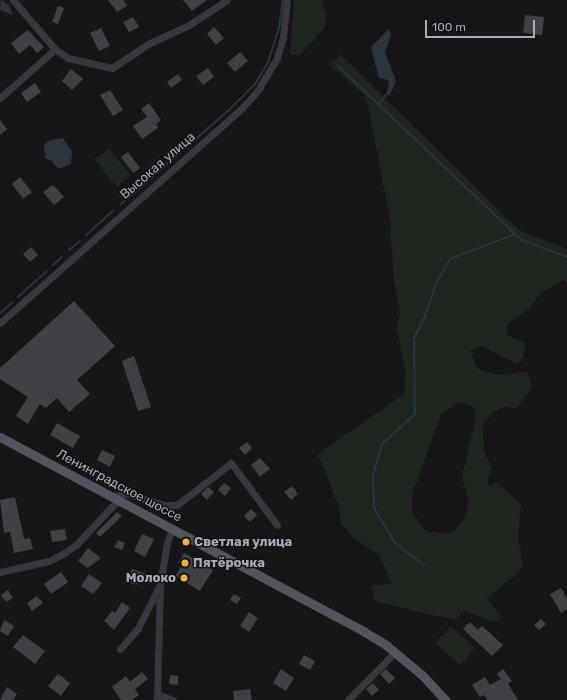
<!DOCTYPE html>
<meta charset="utf-8">
<style>
body{margin:0}
#map{position:relative;width:567px;height:700px;overflow:hidden;background:#161618;font-family:Rubik,sans-serif}
div>[style]{position:absolute}
.green>*{inset:0;background:#1e261f}
.water>*{inset:0;background:#2c353c}
.stream>*{height:2px;margin:-1px;padding:0 1px;transform-origin:1px;border-radius:1px;background:#2c353c}
.building>*{inset:0;background:#404145}
.minor>*{height:7px;margin:-3.5px;padding:0 3.5px;transform-origin:3.5px;border-radius:3.5px;background:#37383d}
.major>*{height:9px;margin:-4.5px;padding:0 4.5px;transform-origin:4.5px;border-radius:4.5px;background:#53555c}
.dots>*{width:11px;height:11px;translate:-50% -50%;box-sizing:border-box;border:2px solid #111113;border-radius:50%}
span{translate:-50% -50%;white-space:nowrap;text-align:center;line-height:1.15;-webkit-text-stroke:3px #111113;paint-order:stroke}
.street-label{font-size:13px;color:#a8adb8}
.poi-label{font-size:13px;color:#a8adb8;font-weight:700}
.left{translate:0 -50%;text-align:left}
.right{translate:-100% -50%;text-align:right}
.scale{position:absolute;left:425px;top:20px;width:110px;height:18px;box-sizing:border-box;border:2px solid #a8adb8;border-top:0;padding-left:5px;font-size:12px;line-height:14px;white-space:nowrap;color:#a8adb8;-webkit-text-stroke:3px #111113;paint-order:stroke}
</style>
<div id="map">
<div class="green">
<div style="clip-path:polygon(294px 0,322px 0,327px 16px,324px 29px,300px 55px,290px 55px)"></div>
<div style="clip-path:polygon(evenodd,341px 55px,519px 230px,567px 249px,567px 283px,563px 281px,541px 293px,528px 309px,507px 325px,507px 335px,525px 343px,524px 358px,517px 364px,482px 346px,470px 350px,477px 368px,496px 375px,527px 372px,532px 387px,517px 408px,504px 407px,492px 413px,483px 424px,484px 451px,492px 468px,487px 481px,490px 486px,496px 483px,500px 485px,521px 504px,518px 536px,523px 568px,487px 599px,503px 618px,495px 622px,464px 611px,456px 619px,426px 614px,374px 601px,371px 585px,392px 584px,379px 555px,354px 538px,341px 523px,339px 507px,318px 454px,404px 394px,406px 374px,397px 329px,400px 311px,394px 281px,390px 219px,366px 96px,328px 64px,341px 55px,459px 402px,474px 407px,476px 417px,462px 477px,469px 502px,464px 520px,451px 533px,427px 532px,412px 513px,412px 494px,441px 415px,459px 402px)"></div>
<div style="clip-path:polygon(109px 149px,131px 175px,117px 187px,94px 159px)"></div>
<div style="clip-path:polygon(451px 626px,475px 648px,460px 665px,435px 643px)"></div>
</div>
<div class="water">
<div style="clip-path:polygon(1px 0,9px 5px,13px 15px,0 10px)"></div>
<div style="clip-path:polygon(389px 29px,391px 34px,385px 53px,396px 81px,390px 95px,386px 95px,389px 84px,388px 80px,379px 78px,371px 47px)"></div>
<div style="clip-path:polygon(63px 138px,72px 152px,71px 164px,58px 169px,52px 161px,45px 158px,44px 145px,50px 140px)"></div>
</div>
<div class="stream">
<div style="left:338px;top:66px;width:244px;rotate:43.5deg"></div>
<div style="left:515px;top:234px;width:9px;rotate:41deg"></div>
<div style="left:522px;top:240px;width:48px;rotate:20.7deg"></div>
<div style="left:379px;top:103px;width:11px;rotate:-49deg"></div>
<div style="left:121px;top:204px;width:142px;rotate:-41deg"></div>
<div style="left:228px;top:111px;width:38px;rotate:-45deg"></div>
<div style="left:255px;top:84px;width:26px;rotate:-59deg"></div>
<div style="left:268px;top:62px;width:36px;rotate:-72deg"></div>
<div style="left:279px;top:28px;width:28px;rotate:-82deg"></div>
<div style="left:86px;top:235px;width:36px;rotate:-42deg"></div>
<div style="left:69px;top:250px;width:14px;rotate:-39deg"></div>
<div style="left:53px;top:265px;width:12px;rotate:-42deg"></div>
<div style="left:18px;top:297px;width:38px;rotate:-42deg"></div>
<div style="left:0;top:313px;width:16px;rotate:-40deg"></div>
<div style="left:424px;top:565px;width:36px;rotate:-143deg"></div>
<div style="left:395px;top:543px;width:41px;rotate:-121deg"></div>
<div style="left:374px;top:508px;width:32px;rotate:-92deg"></div>
<div style="left:373px;top:476px;width:33px;rotate:-74deg"></div>
<div style="left:382px;top:444px;width:45px;rotate:-42.3deg"></div>
<div style="left:415px;top:414px;width:76px;rotate:-90.8deg"></div>
<div style="left:414px;top:338px;width:22px;rotate:-63deg"></div>
<div style="left:424px;top:318px;width:36px;rotate:-71deg"></div>
<div style="left:436px;top:284px;width:29px;rotate:-61deg"></div>
<div style="left:450px;top:259px;width:70px;rotate:-21deg"></div>
</div>
<div class="building">
<div style="clip-path:polygon(108px 0,123px 0,127px 6px,117px 12px)"></div>
<div style="clip-path:polygon(183px 0,207px 0,192px 11px)"></div>
<div style="clip-path:polygon(58px 6px,64px 8px,58px 24px,52px 22px)"></div>
<div style="clip-path:polygon(525px 15px,544px 17px,542px 35px,523px 33px)"></div>
<div style="clip-path:polygon(133px 17px,139px 27px,129px 32px,123px 22px)"></div>
<div style="clip-path:polygon(214px 27px,224px 38px,216px 45px,207px 34px)"></div>
<div style="clip-path:polygon(101px 28px,110px 46px,99px 51px,90px 33px)"></div>
<div style="clip-path:polygon(28px 30px,44px 47px,37px 53px,30px 45px,19px 54px,11px 43px)"></div>
<div style="clip-path:polygon(240px 52px,248px 61px,235px 72px,227px 63px)"></div>
<div style="clip-path:polygon(208px 68px,214px 77px,203px 85px,196px 76px)"></div>
<div style="clip-path:polygon(71px 69px,83px 79px,72px 90px,62px 81px)"></div>
<div style="clip-path:polygon(178px 74px,182px 80px,171px 88px,167px 82px)"></div>
<div style="clip-path:polygon(35px 83px,41px 92px,27px 102px,21px 93px)"></div>
<div style="clip-path:polygon(110px 90px,123px 110px,113px 116px,100px 95px)"></div>
<div style="clip-path:polygon(149px 103px,161px 120px,156px 124px,158px 128px,142px 139px,133px 126px,147px 117px,141px 109px)"></div>
<div style="clip-path:polygon(0 120px,7px 129px,0 135px)"></div>
<div style="clip-path:polygon(128px 152px,140px 168px,133px 173px,121px 157px)"></div>
<div style="clip-path:polygon(20px 177px,32px 192px,23px 199px,12px 184px)"></div>
<div style="clip-path:polygon(53px 185px,64px 197px,54px 205px,43px 192px)"></div>
<div style="clip-path:polygon(31px 247px,38px 255px,30px 262px,23px 254px)"></div>
<div style="clip-path:polygon(74px 301px,115px 346px,77px 380px,90px 394px,69px 412px,57px 398px,46px 408px,40px 404px,28px 424px,16px 416px,28px 397px,0 379px,0 368px)"></div>
<div style="clip-path:polygon(134px 356px,151px 407px,138px 411px,122px 361px)"></div>
<div style="clip-path:polygon(57px 423px,80px 436px,73px 448px,50px 435px)"></div>
<div style="clip-path:polygon(247px 442px,252px 448px,245px 455px,239px 448px)"></div>
<div style="clip-path:polygon(102px 450px,115px 456px,110px 467px,97px 460px)"></div>
<div style="clip-path:polygon(260px 458px,270px 469px,260px 477px,251px 465px)"></div>
<div style="clip-path:polygon(224px 483px,231px 488px,225px 496px,218px 490px)"></div>
<div style="clip-path:polygon(292px 486px,298px 494px,291px 500px,284px 492px)"></div>
<div style="clip-path:polygon(208px 487px,214px 492px,207px 500px,201px 494px)"></div>
<div style="clip-path:polygon(15px 497px,24px 539px,30px 538px,33px 549px,14px 553px,10px 532px,4px 533px,0 500px)"></div>
<div style="clip-path:polygon(251px 509px,257px 515px,250px 522px,244px 516px)"></div>
<div style="clip-path:polygon(117px 512px,122px 516px,100px 537px,96px 533px)"></div>
<div style="clip-path:polygon(65px 529px,67px 540px,52px 542px,50px 531px)"></div>
<div style="clip-path:polygon(142px 534px,154px 539px,145px 557px,134px 551px)"></div>
<div style="clip-path:polygon(118px 540px,125px 543px,122px 550px,114px 547px)"></div>
<div style="clip-path:polygon(88px 548px,101px 558px,88px 568px,78px 561px)"></div>
<div style="clip-path:polygon(184px 553px,213px 570px,200px 591px,175px 576px,182px 565px,178px 563px)"></div>
<div style="clip-path:polygon(132px 569px,155px 577px,153px 583px,139px 579px,137px 585px,128px 582px)"></div>
<div style="clip-path:polygon(61px 572px,68px 582px,51px 594px,44px 584px)"></div>
<div style="clip-path:polygon(89px 574px,102px 583px,93px 594px,81px 586px)"></div>
<div style="clip-path:polygon(561px 588px,567px 599px,567px 609px,561px 613px,550px 594px)"></div>
<div style="clip-path:polygon(8px 590px,13px 598px,6px 602px,1px 595px)"></div>
<div style="clip-path:polygon(234px 594px,241px 598px,237px 604px,230px 600px)"></div>
<div style="clip-path:polygon(37px 596px,43px 603px,32px 611px,27px 603px)"></div>
<div style="clip-path:polygon(122px 602px,130px 608px,114px 630px,104px 621px,112px 611px,115px 613px)"></div>
<div style="clip-path:polygon(249px 612px,258px 618px,249px 632px,240px 626px)"></div>
<div style="clip-path:polygon(541px 619px,546px 624px,539px 630px,534px 625px)"></div>
<div style="clip-path:polygon(4px 620px,14px 626px,8px 636px,0 631px)"></div>
<div style="clip-path:polygon(470px 622px,478px 630px,482px 626px,503px 645px,492px 656px,463px 629px)"></div>
<div style="clip-path:polygon(23px 635px,45px 651px,35px 664px,13px 647px)"></div>
<div style="clip-path:polygon(304px 655px,315px 661px,310px 670px,299px 664px)"></div>
<div style="clip-path:polygon(281px 669px,294px 678px,286px 691px,273px 683px)"></div>
<div style="clip-path:polygon(386px 669px,395px 678px,389px 684px,380px 674px)"></div>
<div style="clip-path:polygon(503px 669px,512px 681px,508px 684px,518px 700px,487px 700px,484px 695px,480px 697px,472px 685px,485px 677px,490px 685px,501px 679px,497px 674px)"></div>
<div style="clip-path:polygon(142px 672px,148px 679px,135px 689px,139px 695px,132px 700px,121px 700px,112px 687px,126px 676px,130px 682px)"></div>
<div style="clip-path:polygon(58px 674px,70px 683px,61px 696px,48px 686px)"></div>
<div style="clip-path:polygon(170px 675px,178px 676px,178px 685px,169px 684px)"></div>
<div style="clip-path:polygon(373px 683px,379px 690px,372px 696px,366px 689px)"></div>
<div style="clip-path:polygon(7px 687px,17px 694px,13px 700px,0 700px)"></div>
<div style="clip-path:polygon(250px 689px,252px 700px,234px 700px,233px 691px)"></div>
</div>
<div class="minor">
<div style="left:13px;top:0;width:65px;rotate:49.4deg"></div>
<div style="left:55px;top:49px;width:16px;rotate:35deg"></div>
<div style="left:68px;top:58px;width:45px;rotate:12.8deg"></div>
<div style="left:112px;top:68px;width:43px;rotate:-33.7deg"></div>
<div style="left:148px;top:44px;width:45px;rotate:-24.9deg"></div>
<div style="left:189px;top:25px;width:45px;rotate:-33.3deg"></div>
<div style="left:0;top:98px;width:74px;rotate:-41.7deg"></div>
<div style="left:0;top:323px;width:324px;rotate:-41.6deg"></div>
<div style="left:242px;top:108px;width:24px;rotate:-48deg"></div>
<div style="left:258px;top:90px;width:37px;rotate:-59deg"></div>
<div style="left:277px;top:58px;width:22px;rotate:-74deg"></div>
<div style="left:283px;top:37px;width:37px;rotate:-84deg"></div>
<div style="left:111px;top:496px;width:17px;rotate:-7deg"></div>
<div style="left:128px;top:494px;width:38px;rotate:17deg"></div>
<div style="left:164px;top:505px;width:13px"></div>
<div style="left:177px;top:505px;width:68px;rotate:-37.9deg"></div>
<div style="left:231px;top:463px;width:77px;rotate:53.4deg"></div>
<div style="left:0;top:572px;width:50px;rotate:-12.7deg"></div>
<div style="left:49px;top:561px;width:16px;rotate:-27deg"></div>
<div style="left:63px;top:554px;width:16px;rotate:-35deg"></div>
<div style="left:76px;top:545px;width:62px;rotate:-47deg"></div>
<div style="left:120px;top:649px;width:28px;rotate:-49deg"></div>
<div style="left:138px;top:628px;width:46px;rotate:-62.9deg"></div>
<div style="left:157px;top:694px;width:17px;rotate:21deg"></div>
<div style="left:157px;top:700px;width:116px;rotate:-88.5deg"></div>
<div style="left:160px;top:584px;width:42px;rotate:-80.3deg"></div>
<div style="left:167px;top:543px;width:15px;rotate:-70deg"></div>
<div style="left:348px;top:700px;width:67px;rotate:-45.6deg"></div>
</div>
<div class="major">
<div style="left:0;top:437px;width:412px;rotate:28.1deg"></div>
<div style="left:363px;top:631px;width:27px;rotate:31deg"></div>
<div style="left:386px;top:645px;width:47px;rotate:39.8deg"></div>
<div style="left:422px;top:675px;width:34px;rotate:47deg"></div>
</div>
<div class="dots">
<div style="left:186px;top:542px;background:#f2b134"></div>
<div style="left:185px;top:563px;background:#f2b134"></div>
<div style="left:184px;top:578px;background:#f2b134"></div>
</div>
<div class="street-label">
<span style="left:158px;top:166px;rotate:-41deg">Высокая улица</span>
<span style="left:119px;top:486px;rotate:28deg">Ленинградское шоссе</span>
</div>
<div class="poi-label">
<span class="left" style="left:194px;top:542px">Светлая улица</span>
<span class="left" style="left:193px;top:563px">Пятёрочка</span>
<span class="right" style="left:176px;top:578px">Молоко</span>
</div>
<div class="scale">100 m</div>
</div>
